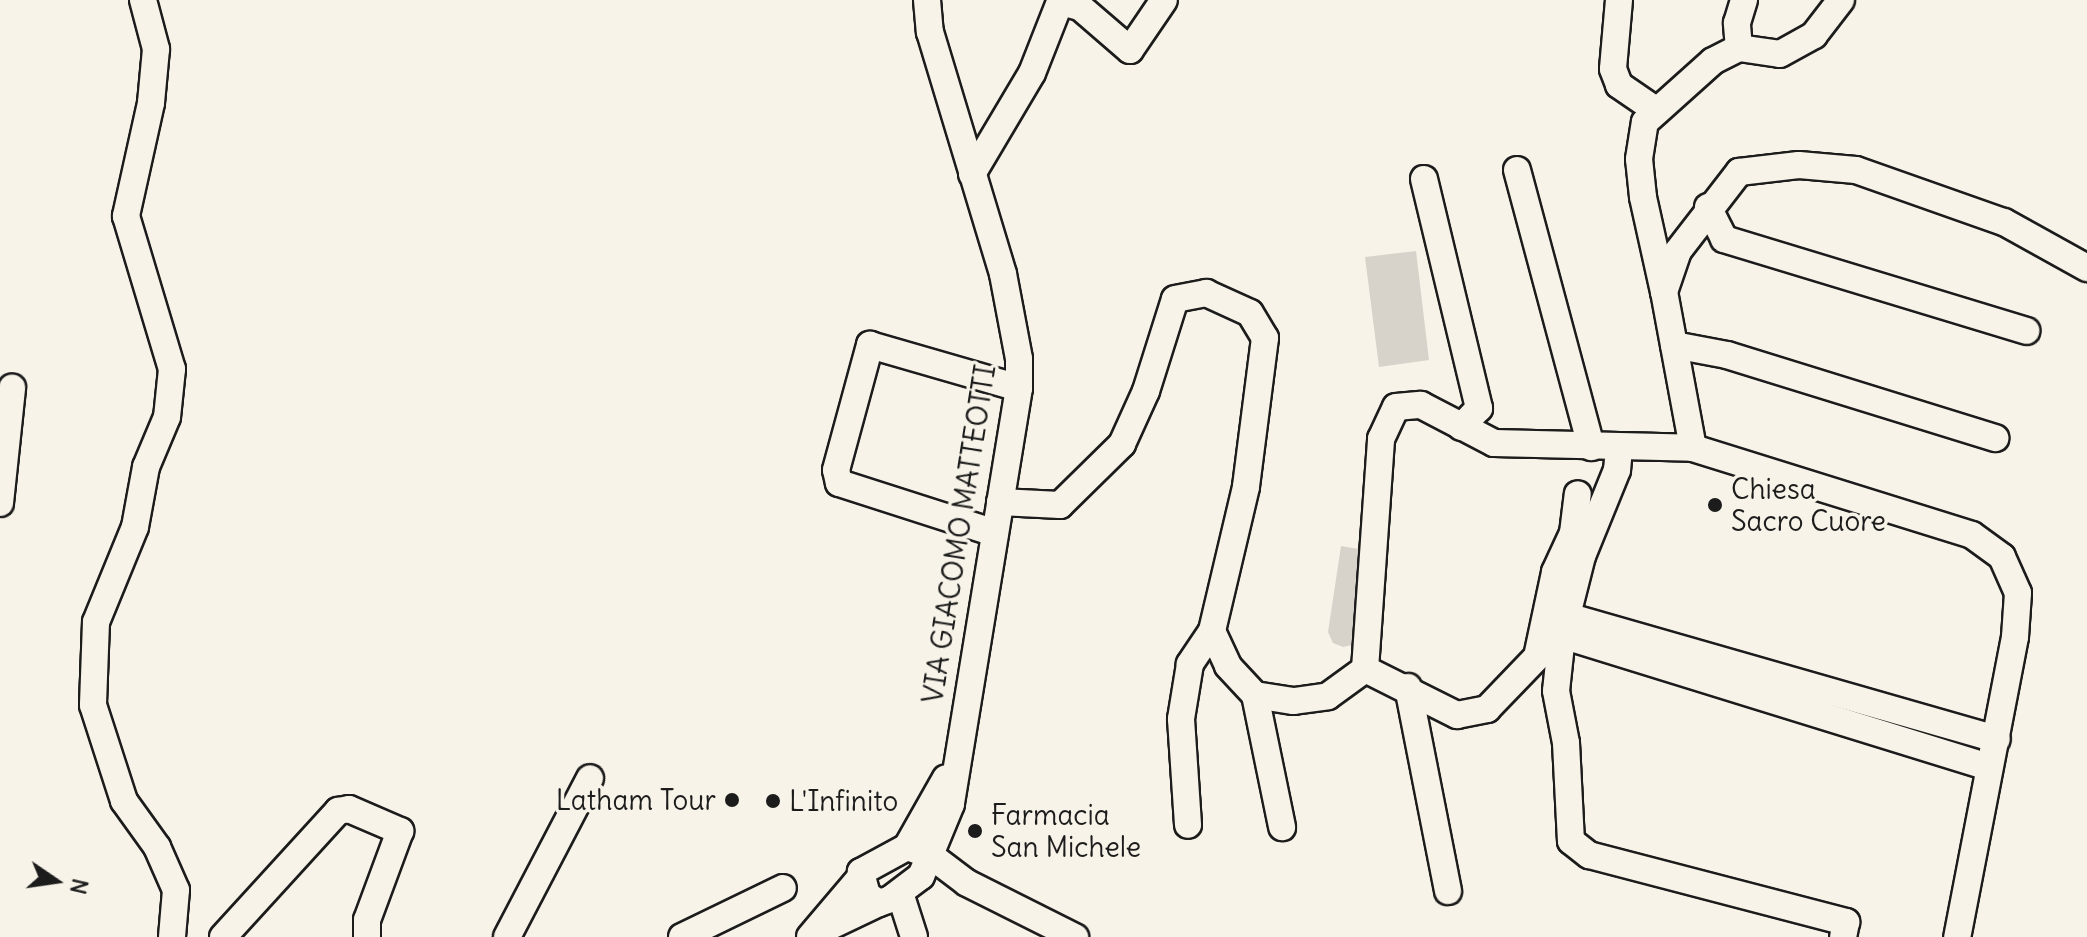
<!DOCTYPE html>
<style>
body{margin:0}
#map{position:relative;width:2087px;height:937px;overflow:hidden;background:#f7f3e8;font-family:Delius,sans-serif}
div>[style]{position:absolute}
.green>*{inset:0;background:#d7d3cb}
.roads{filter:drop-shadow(2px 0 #1c1c1c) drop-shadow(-2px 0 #1c1c1c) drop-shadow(0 2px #1c1c1c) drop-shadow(0 -2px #1c1c1c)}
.minor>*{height:26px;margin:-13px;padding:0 13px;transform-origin:13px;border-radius:13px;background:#f7f3e8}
.dots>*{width:22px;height:22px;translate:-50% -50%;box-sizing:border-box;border:4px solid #f7f3e8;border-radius:50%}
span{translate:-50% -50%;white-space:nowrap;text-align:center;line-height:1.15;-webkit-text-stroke:7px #f7f3e8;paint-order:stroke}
.poi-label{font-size:28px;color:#1c1c1c}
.left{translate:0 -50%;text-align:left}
.right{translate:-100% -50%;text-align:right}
.street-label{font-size:28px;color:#1c1c1c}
.north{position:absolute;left:16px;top:841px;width:80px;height:80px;-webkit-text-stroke:6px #f7f3e8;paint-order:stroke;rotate:103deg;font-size:22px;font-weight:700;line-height:32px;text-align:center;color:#1c1c1c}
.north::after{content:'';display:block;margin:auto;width:28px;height:36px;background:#1c1c1c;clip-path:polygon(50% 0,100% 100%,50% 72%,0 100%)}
</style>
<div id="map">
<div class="green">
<div style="clip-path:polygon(1416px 251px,1429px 360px,1379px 367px,1365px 257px)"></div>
<div style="clip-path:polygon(1341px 546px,1371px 551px,1358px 635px,1352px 645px,1343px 647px,1333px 643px,1328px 632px)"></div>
</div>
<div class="roads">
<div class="minor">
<div style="left:143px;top:0;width:51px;rotate:75.1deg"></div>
<div style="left:156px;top:49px;width:54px;rotate:95.3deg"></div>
<div style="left:151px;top:103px;width:116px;rotate:102.5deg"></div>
<div style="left:126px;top:216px;width:160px;rotate:73.3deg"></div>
<div style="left:172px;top:369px;width:48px;rotate:95.9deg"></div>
<div style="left:167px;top:417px;width:54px;rotate:112.8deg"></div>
<div style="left:146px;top:467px;width:61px;rotate:100.4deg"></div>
<div style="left:135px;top:527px;width:103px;rotate:112.3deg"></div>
<div style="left:96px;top:622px;width:83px;rotate:92.1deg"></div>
<div style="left:93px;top:705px;width:101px;rotate:72.1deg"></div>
<div style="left:124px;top:801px;width:57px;rotate:54.3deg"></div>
<div style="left:157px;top:847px;width:47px;rotate:66.2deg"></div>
<div style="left:176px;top:890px;width:47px;rotate:94.9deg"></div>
<div style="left:927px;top:0;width:32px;rotate:85deg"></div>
<div style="left:930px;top:32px;width:253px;rotate:73.2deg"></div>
<div style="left:1003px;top:274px;width:86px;rotate:79.3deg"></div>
<div style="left:1019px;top:359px;width:29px;rotate:90deg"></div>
<div style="left:1019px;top:388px;width:422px;rotate:99.3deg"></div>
<div style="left:951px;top:804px;width:55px;rotate:112.4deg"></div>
<div style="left:930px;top:855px;width:46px;rotate:37.1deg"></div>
<div style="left:967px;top:883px;width:121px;rotate:26.6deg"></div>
<div style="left:1619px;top:0;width:69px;rotate:95deg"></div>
<div style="left:1613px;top:69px;width:17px;rotate:69deg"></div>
<div style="left:1619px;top:85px;width:46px;rotate:34.4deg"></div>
<div style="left:1739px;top:48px;width:25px;rotate:-95deg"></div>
<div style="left:1737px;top:23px;width:24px;rotate:-73deg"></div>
<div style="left:1517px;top:170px;width:287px;rotate:75deg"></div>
<div style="left:972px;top:174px;width:117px;rotate:-59.3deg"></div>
<div style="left:1032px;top:73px;width:76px;rotate:-68.5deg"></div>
<div style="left:1060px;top:2px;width:21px;rotate:14deg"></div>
<div style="left:1080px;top:7px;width:66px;rotate:40.7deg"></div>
<div style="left:1130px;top:50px;width:60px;rotate:-55.8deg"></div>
<div style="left:1424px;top:179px;width:236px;rotate:76.5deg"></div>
<div style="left:1479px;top:408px;width:26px;rotate:133deg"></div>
<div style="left:1708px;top:207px;width:36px;rotate:63deg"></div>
<div style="left:1724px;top:239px;width:316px;rotate:16.9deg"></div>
<div style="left:1664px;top:292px;width:97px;rotate:-102.5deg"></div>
<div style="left:1643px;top:197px;width:38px;rotate:-96deg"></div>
<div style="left:1639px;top:159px;width:37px;rotate:-81deg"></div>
<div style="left:1645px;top:122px;width:91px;rotate:-41.9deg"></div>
<div style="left:1713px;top:61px;width:29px;rotate:-27deg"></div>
<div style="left:1739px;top:48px;width:41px;rotate:8.3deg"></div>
<div style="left:1780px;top:54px;width:39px;rotate:-29deg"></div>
<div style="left:1814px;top:35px;width:44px;rotate:-52.4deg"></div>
<div style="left:1674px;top:345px;width:54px;rotate:10.7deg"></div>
<div style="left:1727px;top:355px;width:281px;rotate:17.2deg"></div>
<div style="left:1619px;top:448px;width:22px;rotate:95deg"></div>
<div style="left:1617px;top:470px;width:93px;rotate:112.1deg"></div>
<div style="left:1582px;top:556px;width:81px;rotate:104.2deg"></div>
<div style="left:1562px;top:635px;width:56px;rotate:96.1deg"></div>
<div style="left:1556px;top:691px;width:53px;rotate:79.1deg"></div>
<div style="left:1566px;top:743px;width:98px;rotate:87.1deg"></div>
<div style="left:1571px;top:841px;width:23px;rotate:38deg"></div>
<div style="left:1589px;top:855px;width:266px;rotate:14.6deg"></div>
<div style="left:1846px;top:922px;width:15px;rotate:101deg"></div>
<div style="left:1693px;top:448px;width:159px;rotate:-100.5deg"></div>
<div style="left:1664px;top:292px;width:43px;rotate:-71.1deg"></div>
<div style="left:1678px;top:251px;width:100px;rotate:-52.3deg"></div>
<div style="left:1739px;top:172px;width:60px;rotate:-6.7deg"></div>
<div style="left:1799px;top:165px;width:57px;rotate:5deg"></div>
<div style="left:1856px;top:170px;width:157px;rotate:19.4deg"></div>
<div style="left:2004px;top:222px;width:95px;rotate:29deg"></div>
<div style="left:1000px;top:502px;width:60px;rotate:2.9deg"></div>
<div style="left:1060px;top:505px;width:87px;rotate:-44.5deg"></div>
<div style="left:1122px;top:444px;width:58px;rotate:-65.6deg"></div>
<div style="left:1146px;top:391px;width:96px;rotate:-72.5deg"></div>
<div style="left:1175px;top:299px;width:32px;rotate:-11deg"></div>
<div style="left:1206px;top:293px;width:48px;rotate:24.4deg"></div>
<div style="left:1250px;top:313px;width:29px;rotate:59deg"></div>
<div style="left:1265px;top:338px;width:150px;rotate:97.3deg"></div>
<div style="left:1246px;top:487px;width:148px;rotate:103.3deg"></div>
<div style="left:1212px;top:631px;width:40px;rotate:124deg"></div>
<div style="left:1190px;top:664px;width:56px;rotate:99.3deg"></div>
<div style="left:1181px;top:719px;width:106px;rotate:86.2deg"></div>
<div style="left:0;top:503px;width:116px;rotate:-84deg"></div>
<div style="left:995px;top:533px;width:164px;rotate:-162.2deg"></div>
<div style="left:839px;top:483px;width:13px;rotate:-103deg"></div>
<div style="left:836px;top:470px;width:130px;rotate:-74.8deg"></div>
<div style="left:870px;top:345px;width:155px;rotate:16.1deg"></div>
<div style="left:1567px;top:616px;width:447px;rotate:16deg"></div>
<div style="left:1212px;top:631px;width:38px;rotate:65deg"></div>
<div style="left:1228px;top:666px;width:40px;rotate:47deg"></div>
<div style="left:1255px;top:695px;width:39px;rotate:9deg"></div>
<div style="left:1294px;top:701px;width:34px;rotate:-8deg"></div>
<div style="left:1328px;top:696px;width:46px;rotate:-36.1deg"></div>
<div style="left:1365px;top:669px;width:231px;rotate:-86deg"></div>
<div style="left:1381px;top:439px;width:35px;rotate:-65deg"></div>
<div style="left:1396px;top:407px;width:25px;rotate:-5deg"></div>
<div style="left:1421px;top:405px;width:82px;rotate:27.5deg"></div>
<div style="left:1494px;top:443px;width:199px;rotate:1.4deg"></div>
<div style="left:1693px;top:448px;width:292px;rotate:17.3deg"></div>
<div style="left:1972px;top:535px;width:37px;rotate:36deg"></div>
<div style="left:2002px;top:557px;width:39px;rotate:66deg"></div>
<div style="left:2018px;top:593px;width:44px;rotate:93.9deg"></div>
<div style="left:2015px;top:637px;width:306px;rotate:100.9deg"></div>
<div style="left:1562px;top:635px;width:447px;rotate:17.2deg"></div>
<div style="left:1365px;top:669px;width:103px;rotate:26.6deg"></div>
<div style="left:1457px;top:715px;width:31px;rotate:-11deg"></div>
<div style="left:1487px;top:709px;width:72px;rotate:-46.1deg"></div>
<div style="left:1537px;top:657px;width:87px;rotate:-78deg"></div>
<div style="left:1555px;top:572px;width:43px;rotate:-65.2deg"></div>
<div style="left:1573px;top:533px;width:39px;rotate:-83deg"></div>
<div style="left:1408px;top:687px;width:208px;rotate:78.9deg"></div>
<div style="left:1255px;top:695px;width:135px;rotate:78.4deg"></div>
<div style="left:907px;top:847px;width:24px;rotate:19deg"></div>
<div style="left:930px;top:855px;width:23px;rotate:113deg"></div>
<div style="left:921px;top:876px;width:38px;rotate:143deg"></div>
<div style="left:891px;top:899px;width:13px;rotate:162deg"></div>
<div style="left:879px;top:903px;width:14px;rotate:-146deg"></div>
<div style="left:867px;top:895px;width:24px;rotate:-105deg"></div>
<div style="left:861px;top:872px;width:52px;rotate:-28.5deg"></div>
<div style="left:907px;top:847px;width:79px;rotate:-60.5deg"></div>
<div style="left:900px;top:893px;width:46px;rotate:72.3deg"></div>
<div style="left:820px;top:931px;width:65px;rotate:-25.4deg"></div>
<div style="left:223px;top:937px;width:171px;rotate:-47.6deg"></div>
<div style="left:338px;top:811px;width:11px;rotate:-10deg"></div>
<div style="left:349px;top:809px;width:56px;rotate:23.3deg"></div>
<div style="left:400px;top:831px;width:95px;rotate:110.3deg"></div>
<div style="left:367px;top:920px;width:17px;rotate:90deg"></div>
<div style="left:507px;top:937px;width:179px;rotate:-62.4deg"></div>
<div style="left:682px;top:937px;width:112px;rotate:-25.9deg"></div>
<div style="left:810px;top:937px;width:77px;rotate:-49.7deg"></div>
</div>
</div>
<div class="dots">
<div style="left:1715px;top:505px;background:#1c1c1c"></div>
<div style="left:732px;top:800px;background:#1c1c1c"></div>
<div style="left:773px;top:801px;background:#1c1c1c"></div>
<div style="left:975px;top:831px;background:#1c1c1c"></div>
</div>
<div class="poi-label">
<span class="left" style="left:1731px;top:505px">Chiesa<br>Sacro Cuore</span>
<span class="right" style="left:716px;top:800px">Latham Tour</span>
<span class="left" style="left:789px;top:801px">L'Infinito</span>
<span class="left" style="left:991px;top:831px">Farmacia<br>San Michele</span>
</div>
<div class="street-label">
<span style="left:959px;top:534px;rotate:-81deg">VIA GIACOMO MATTEOTTI</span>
</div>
<div class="north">N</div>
</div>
